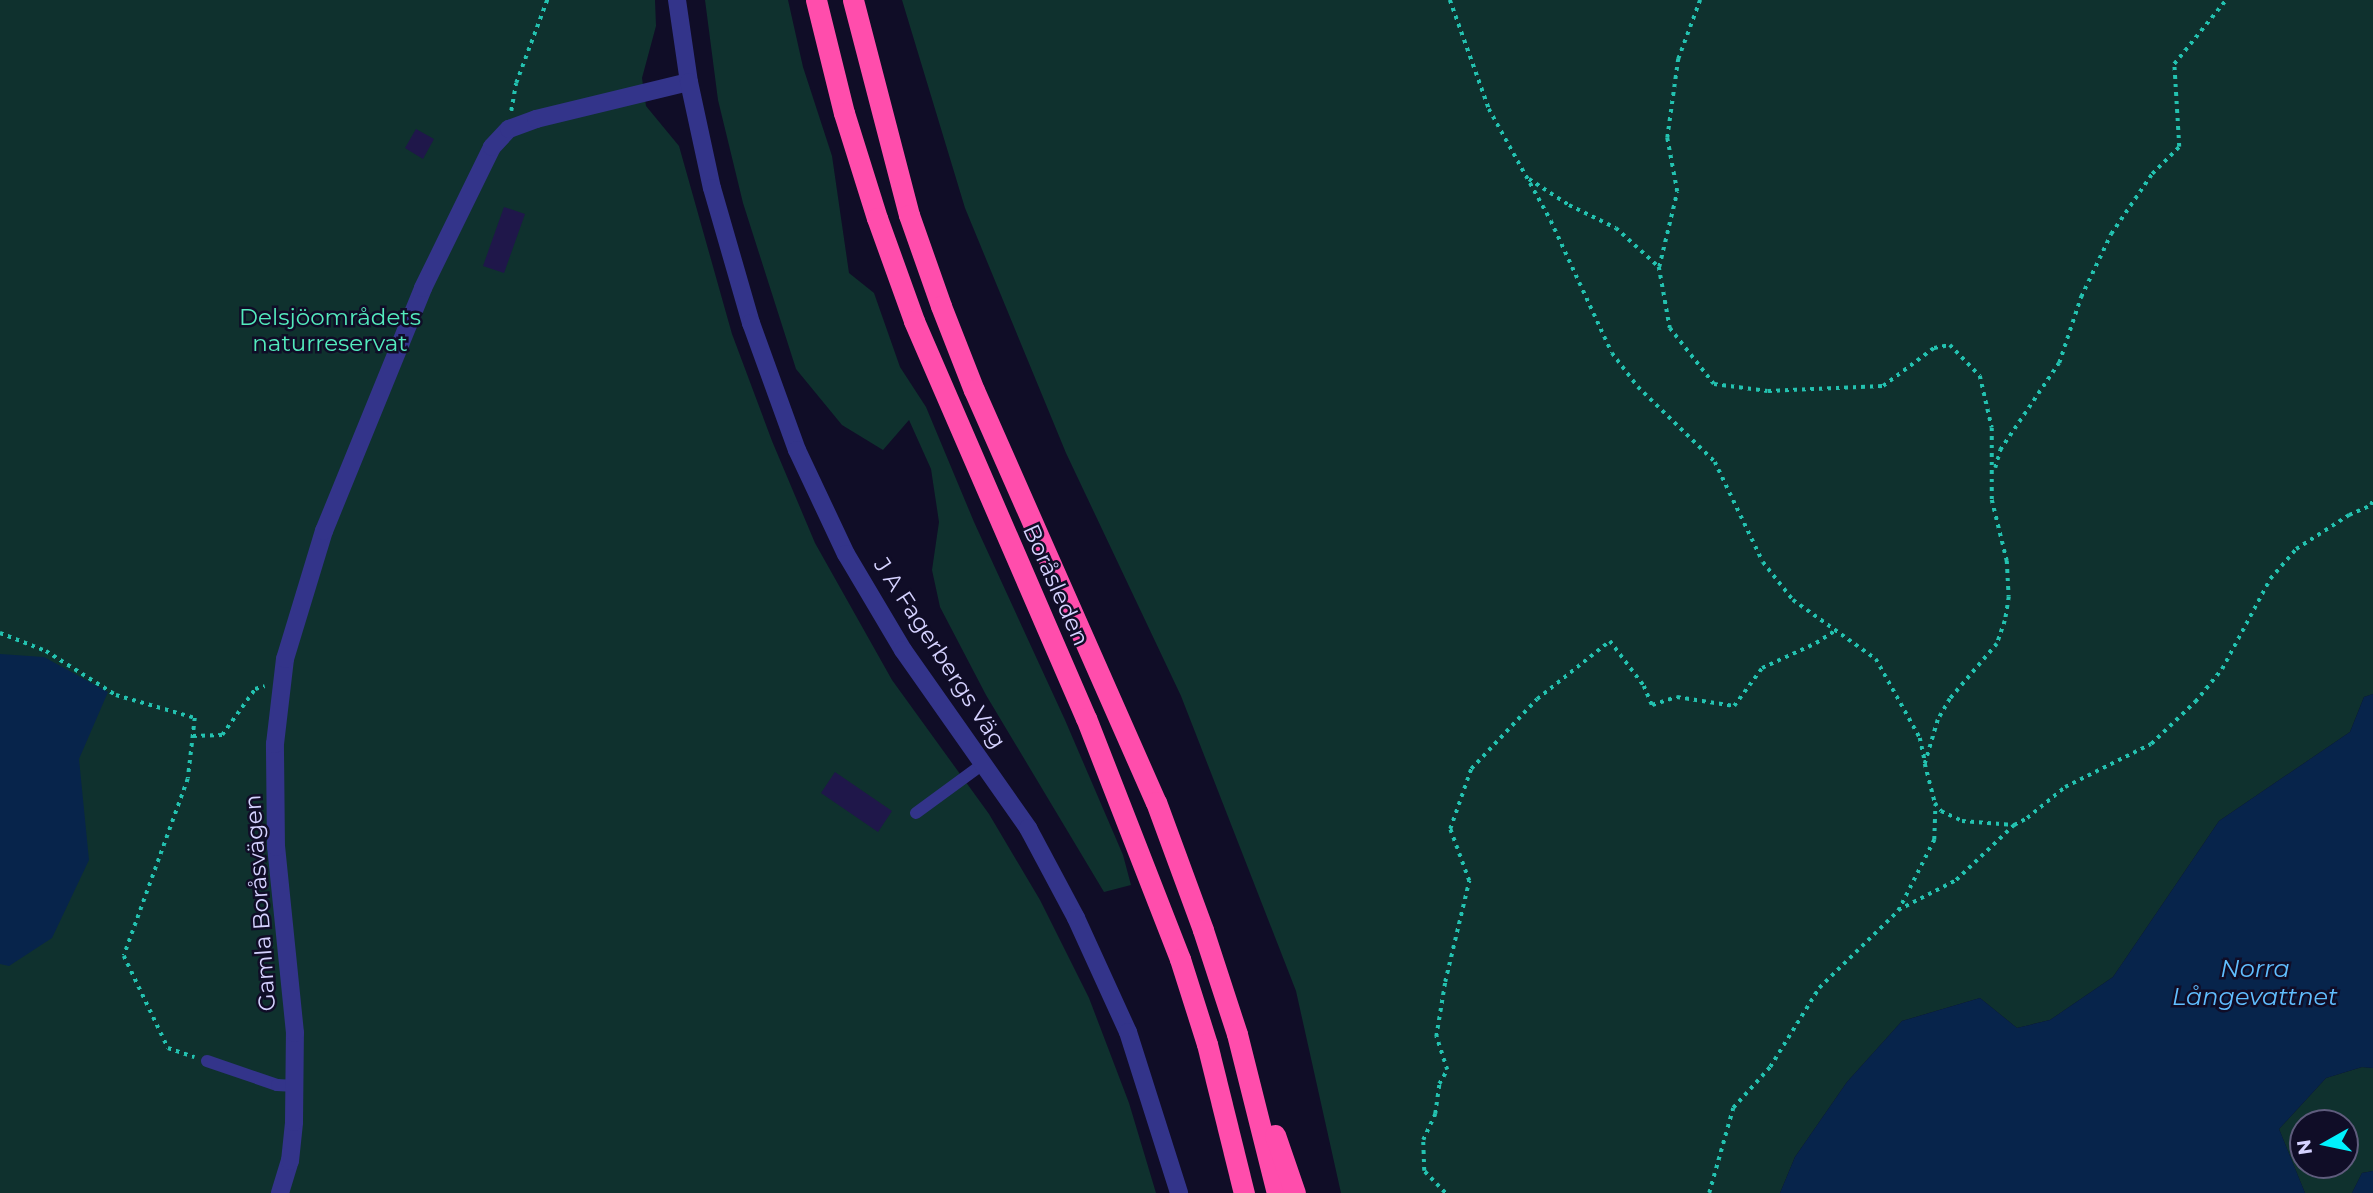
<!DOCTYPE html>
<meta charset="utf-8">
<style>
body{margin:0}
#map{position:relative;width:2373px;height:1193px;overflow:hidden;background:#100d27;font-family:Montserrat,sans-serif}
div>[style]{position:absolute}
.green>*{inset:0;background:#0f312e}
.water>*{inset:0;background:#07244b}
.building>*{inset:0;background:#1f174a}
.path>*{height:3.5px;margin-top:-1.75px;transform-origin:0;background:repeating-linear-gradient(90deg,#23c2b0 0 3.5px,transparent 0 8.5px)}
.service>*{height:12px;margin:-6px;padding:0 6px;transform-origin:6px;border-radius:6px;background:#33348a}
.minor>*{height:18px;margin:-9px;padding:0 9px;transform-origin:9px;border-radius:9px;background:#33348a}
.tertiary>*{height:18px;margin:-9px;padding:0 9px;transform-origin:9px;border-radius:9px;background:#33348a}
.motorway>*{height:21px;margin:-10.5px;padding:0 10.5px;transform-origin:10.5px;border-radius:10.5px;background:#ff4dac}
span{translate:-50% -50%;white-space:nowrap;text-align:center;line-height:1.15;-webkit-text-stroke:5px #100d27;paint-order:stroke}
.park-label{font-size:23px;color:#53ebbd}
.street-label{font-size:23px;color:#d5d2ff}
.water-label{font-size:24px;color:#60beff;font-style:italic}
.north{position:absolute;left:2289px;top:1109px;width:70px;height:70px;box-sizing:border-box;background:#100d27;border:2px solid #5f5c7d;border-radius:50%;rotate:261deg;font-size:19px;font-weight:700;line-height:28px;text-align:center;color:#d5d2ff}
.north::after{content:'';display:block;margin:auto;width:24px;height:32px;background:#00f1fd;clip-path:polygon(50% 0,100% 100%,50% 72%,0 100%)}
</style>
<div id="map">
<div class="green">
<div style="clip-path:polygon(0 0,655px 0,656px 26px,642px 78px,646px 106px,679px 146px,732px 334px,772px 441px,815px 543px,892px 680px,989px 814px,1040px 900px,1089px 998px,1129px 1103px,1156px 1193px,0 1193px)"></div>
<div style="clip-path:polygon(705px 0,788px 0,803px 67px,832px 156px,849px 273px,874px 293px,900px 367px,926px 407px,974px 522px,1065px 720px,1123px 855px,1131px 885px,1104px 892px,986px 695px,940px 607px,932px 570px,939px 522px,931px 469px,909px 420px,883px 450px,842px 425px,796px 369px,743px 203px,718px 100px)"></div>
<div style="clip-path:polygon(902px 0,2373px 0,2373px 694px,2364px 697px,2350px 732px,2219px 821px,2113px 977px,2050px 1020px,2017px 1028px,1980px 998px,1902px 1021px,1847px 1082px,1795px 1157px,1780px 1193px,1341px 1193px,1296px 991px,1181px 696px,1066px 453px,965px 208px)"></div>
<div style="clip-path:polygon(evenodd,2362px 1067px,2373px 1068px,2373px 1171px,2362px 1173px,2352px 1193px,2305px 1193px,2279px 1129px,2326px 1078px,2362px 1067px,2303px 1123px,2345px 1123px,2345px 1165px,2303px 1165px,2303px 1123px)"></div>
</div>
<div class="water">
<div style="clip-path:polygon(0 654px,44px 657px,108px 692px,79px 759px,89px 860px,52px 938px,9px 966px,0 964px)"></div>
<div style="clip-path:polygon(2373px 694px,2373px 1068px,2362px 1067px,2326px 1078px,2279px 1129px,2305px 1193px,1780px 1193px,1795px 1157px,1847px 1082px,1902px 1021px,1980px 998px,2017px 1028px,2050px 1020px,2113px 977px,2219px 821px,2350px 732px,2364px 697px)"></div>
<div style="clip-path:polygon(2373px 1171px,2373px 1193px,2352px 1193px,2362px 1173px)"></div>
</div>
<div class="building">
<div style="clip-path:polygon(416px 129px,434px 139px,423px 159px,405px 148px)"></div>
<div style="clip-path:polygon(504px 207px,525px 214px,504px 273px,483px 266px)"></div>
<div style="clip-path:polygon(835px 772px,892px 811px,878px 832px,821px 793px)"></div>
</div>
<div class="path">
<div style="left:1450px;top:0;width:116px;rotate:70.3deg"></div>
<div style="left:1489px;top:109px;width:128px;rotate:61deg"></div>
<div style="left:1551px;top:221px;width:145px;rotate:65.2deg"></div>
<div style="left:1612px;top:353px;width:43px;rotate:52.6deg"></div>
<div style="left:1638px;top:387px;width:107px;rotate:44.2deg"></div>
<div style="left:1715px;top:462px;width:111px;rotate:64.4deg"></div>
<div style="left:1763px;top:562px;width:48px;rotate:51.7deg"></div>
<div style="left:1793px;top:600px;width:102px;rotate:35.4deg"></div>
<div style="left:1876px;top:659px;width:90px;rotate:60.9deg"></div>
<div style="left:1920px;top:738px;width:25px;rotate:78deg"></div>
<div style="left:511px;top:111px;width:28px;rotate:-80deg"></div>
<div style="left:516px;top:83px;width:89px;rotate:-69.5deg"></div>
<div style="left:1529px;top:179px;width:48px;rotate:33deg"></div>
<div style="left:1569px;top:205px;width:52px;rotate:26.1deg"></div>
<div style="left:1616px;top:228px;width:58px;rotate:42.2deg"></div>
<div style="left:1659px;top:267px;width:62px;rotate:79.8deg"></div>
<div style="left:1670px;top:328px;width:71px;rotate:51.8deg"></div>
<div style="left:1714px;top:384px;width:54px;rotate:7.4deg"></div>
<div style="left:1768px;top:391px;width:115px;rotate:-2.5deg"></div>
<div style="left:1883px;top:386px;width:64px;rotate:-36.7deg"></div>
<div style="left:1934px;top:348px;width:16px;rotate:-11deg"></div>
<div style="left:1950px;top:345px;width:43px;rotate:45.9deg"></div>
<div style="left:1980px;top:376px;width:53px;rotate:77deg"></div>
<div style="left:1992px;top:428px;width:72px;rotate:90deg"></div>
<div style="left:1992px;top:500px;width:63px;rotate:76.2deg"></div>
<div style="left:2007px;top:561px;width:36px;rotate:87deg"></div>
<div style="left:2009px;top:597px;width:24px;rotate:99deg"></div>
<div style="left:2005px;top:621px;width:24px;rotate:109deg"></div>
<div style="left:1997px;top:644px;width:72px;rotate:130.5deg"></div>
<div style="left:1950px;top:699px;width:24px;rotate:120deg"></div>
<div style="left:1938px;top:720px;width:46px;rotate:106.5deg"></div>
<div style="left:1925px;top:764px;width:40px;rotate:75.6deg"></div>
<div style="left:1935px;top:803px;width:10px;rotate:53deg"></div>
<div style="left:1941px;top:811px;width:23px;rotate:25deg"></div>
<div style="left:1962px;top:821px;width:52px;rotate:4.4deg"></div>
<div style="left:2014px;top:825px;width:15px;rotate:-28deg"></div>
<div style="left:2027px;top:818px;width:49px;rotate:-39.2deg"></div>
<div style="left:2065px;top:787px;width:96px;rotate:-26.6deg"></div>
<div style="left:2151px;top:744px;width:61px;rotate:-43.7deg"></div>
<div style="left:2195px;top:702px;width:43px;rotate:-50.7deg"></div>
<div style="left:2222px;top:669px;width:102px;rotate:-61.9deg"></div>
<div style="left:2270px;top:579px;width:40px;rotate:-49deg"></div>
<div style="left:2296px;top:549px;width:63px;rotate:-32.7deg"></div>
<div style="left:2349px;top:515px;width:24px;rotate:-24deg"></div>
<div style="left:2371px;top:505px;width:6px;rotate:-72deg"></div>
<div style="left:1659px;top:267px;width:77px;rotate:-76.5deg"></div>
<div style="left:1677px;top:192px;width:55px;rotate:-100.5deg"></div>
<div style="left:1667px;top:138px;width:80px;rotate:-82.1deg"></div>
<div style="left:1678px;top:59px;width:63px;rotate:-69.6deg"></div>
<div style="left:1995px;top:468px;width:19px;rotate:-74deg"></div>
<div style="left:2000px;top:450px;width:105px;rotate:-55.9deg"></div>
<div style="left:2059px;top:363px;width:70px;rotate:-71.6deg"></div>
<div style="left:2081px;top:297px;width:70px;rotate:-64.5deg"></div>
<div style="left:2111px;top:234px;width:73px;rotate:-55.7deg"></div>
<div style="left:2152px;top:174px;width:38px;rotate:-45deg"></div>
<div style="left:2179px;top:147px;width:83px;rotate:-93.4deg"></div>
<div style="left:2174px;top:64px;width:82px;rotate:-50.9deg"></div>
<div style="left:0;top:633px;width:49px;rotate:21.4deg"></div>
<div style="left:46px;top:651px;width:83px;rotate:32.2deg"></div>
<div style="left:116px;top:695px;width:82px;rotate:16.2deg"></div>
<div style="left:195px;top:718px;width:61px;rotate:96.5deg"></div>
<div style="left:188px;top:779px;width:188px;rotate:109.9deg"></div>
<div style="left:124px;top:956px;width:102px;rotate:64.4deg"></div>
<div style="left:168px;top:1048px;width:28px;rotate:19deg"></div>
<div style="left:193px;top:736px;width:29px;rotate:-2deg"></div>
<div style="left:222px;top:735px;width:57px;rotate:-54.3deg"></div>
<div style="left:255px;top:689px;width:10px;rotate:-17deg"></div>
<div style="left:1898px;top:910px;width:65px;rotate:-27.3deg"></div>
<div style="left:1956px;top:880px;width:80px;rotate:-43.5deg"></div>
<div style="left:1445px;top:1193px;width:30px;rotate:-134deg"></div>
<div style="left:1424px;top:1171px;width:31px;rotate:-92deg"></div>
<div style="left:1423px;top:1140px;width:29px;rotate:-65deg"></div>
<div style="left:1435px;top:1114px;width:30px;rotate:-82deg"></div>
<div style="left:1439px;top:1084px;width:16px;rotate:-60deg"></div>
<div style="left:1447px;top:1070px;width:35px;rotate:-108deg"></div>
<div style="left:1436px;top:1037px;width:56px;rotate:-80.7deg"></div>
<div style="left:1445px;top:982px;width:104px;rotate:-76.6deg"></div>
<div style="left:1469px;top:881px;width:55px;rotate:-110.1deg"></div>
<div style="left:1450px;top:829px;width:64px;rotate:-70.7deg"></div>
<div style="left:1471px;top:769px;width:96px;rotate:-46.7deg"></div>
<div style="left:1537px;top:699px;width:93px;rotate:-38.5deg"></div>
<div style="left:1610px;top:641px;width:56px;rotate:52.9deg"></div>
<div style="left:1644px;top:686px;width:21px;rotate:67deg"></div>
<div style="left:1652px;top:705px;width:26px;rotate:-18deg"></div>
<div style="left:1677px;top:697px;width:58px;rotate:9deg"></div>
<div style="left:1734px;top:706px;width:47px;rotate:-53.6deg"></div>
<div style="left:1762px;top:668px;width:60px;rotate:-24.8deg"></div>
<div style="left:1816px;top:643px;width:24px;rotate:-33deg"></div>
<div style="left:1709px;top:1193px;width:88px;rotate:-74.2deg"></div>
<div style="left:1733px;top:1108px;width:55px;rotate:-47.9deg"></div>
<div style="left:1770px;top:1067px;width:93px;rotate:-58.2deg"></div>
<div style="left:1819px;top:988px;width:110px;rotate:-44.3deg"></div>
<div style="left:1898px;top:911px;width:80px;rotate:-63.1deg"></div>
<div style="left:1934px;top:840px;width:35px;rotate:-88deg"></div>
</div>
<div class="service">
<div style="left:916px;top:813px;width:83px;rotate:-36.2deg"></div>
<div style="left:207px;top:1061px;width:74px;rotate:18.9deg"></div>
<div style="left:277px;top:1085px;width:18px;rotate:3deg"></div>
</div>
<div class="minor">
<div style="left:280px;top:1193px;width:34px;rotate:-73deg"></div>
<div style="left:290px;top:1161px;width:39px;rotate:-84deg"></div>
<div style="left:294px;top:1122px;width:89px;rotate:-89.4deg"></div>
<div style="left:295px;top:1033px;width:187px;rotate:-95.8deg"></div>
<div style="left:276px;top:847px;width:103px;rotate:-90.6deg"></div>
<div style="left:275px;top:744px;width:86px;rotate:-83.3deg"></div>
<div style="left:285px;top:659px;width:134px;rotate:-73.1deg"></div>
<div style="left:324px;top:531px;width:262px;rotate:-67.8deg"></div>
<div style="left:423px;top:288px;width:157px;rotate:-63.9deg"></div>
<div style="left:492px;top:147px;width:25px;rotate:-47deg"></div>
<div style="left:509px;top:129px;width:29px;rotate:-20deg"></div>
<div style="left:536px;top:119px;width:157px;rotate:-13.6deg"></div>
</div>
<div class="tertiary">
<div style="left:677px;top:0;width:83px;rotate:81.7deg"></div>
<div style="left:689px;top:82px;width:108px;rotate:77.8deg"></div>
<div style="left:712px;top:188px;width:141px;rotate:73.9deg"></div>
<div style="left:751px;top:323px;width:135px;rotate:70.1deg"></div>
<div style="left:797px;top:450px;width:115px;rotate:64.8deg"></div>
<div style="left:846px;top:554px;width:112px;rotate:59.3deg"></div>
<div style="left:903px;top:650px;width:218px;rotate:54.9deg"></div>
<div style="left:1028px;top:828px;width:102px;rotate:61.9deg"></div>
<div style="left:1076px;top:918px;width:125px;rotate:65.5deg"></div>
<div style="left:1128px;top:1032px;width:169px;rotate:72.4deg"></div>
</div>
<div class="motorway">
<div style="left:816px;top:0;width:116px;rotate:76.1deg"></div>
<div style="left:844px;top:113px;width:110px;rotate:72.6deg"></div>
<div style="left:877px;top:218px;width:109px;rotate:70.2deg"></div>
<div style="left:914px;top:321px;width:433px;rotate:66.6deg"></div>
<div style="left:1086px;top:718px;width:259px;rotate:68.7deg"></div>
<div style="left:1180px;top:959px;width:89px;rotate:72.4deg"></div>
<div style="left:1207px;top:1044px;width:154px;rotate:76.1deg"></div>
<div style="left:853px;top:0;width:222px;rotate:75.4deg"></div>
<div style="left:909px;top:215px;width:96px;rotate:70.6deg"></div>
<div style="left:941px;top:306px;width:90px;rotate:68.6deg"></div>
<div style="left:974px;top:390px;width:450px;rotate:66.2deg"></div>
<div style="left:1156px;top:802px;width:136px;rotate:69.8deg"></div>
<div style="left:1203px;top:930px;width:109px;rotate:71.9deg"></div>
<div style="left:1237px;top:1034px;width:164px;rotate:75.9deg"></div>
<div style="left:1275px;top:1135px;width:61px;rotate:71deg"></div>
</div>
<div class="park-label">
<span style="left:330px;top:330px">Delsjöområdets<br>naturreservat</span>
</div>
<div class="street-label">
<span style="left:1056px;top:585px;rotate:66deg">Boråsleden</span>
<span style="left:940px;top:653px;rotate:57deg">J A Fagerbergs Väg</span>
<span style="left:260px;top:903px;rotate:-94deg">Gamla Boråsvägen</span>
</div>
<div class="water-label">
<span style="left:2255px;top:983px">Norra<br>Långevattnet</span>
</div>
<div class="north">N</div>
</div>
